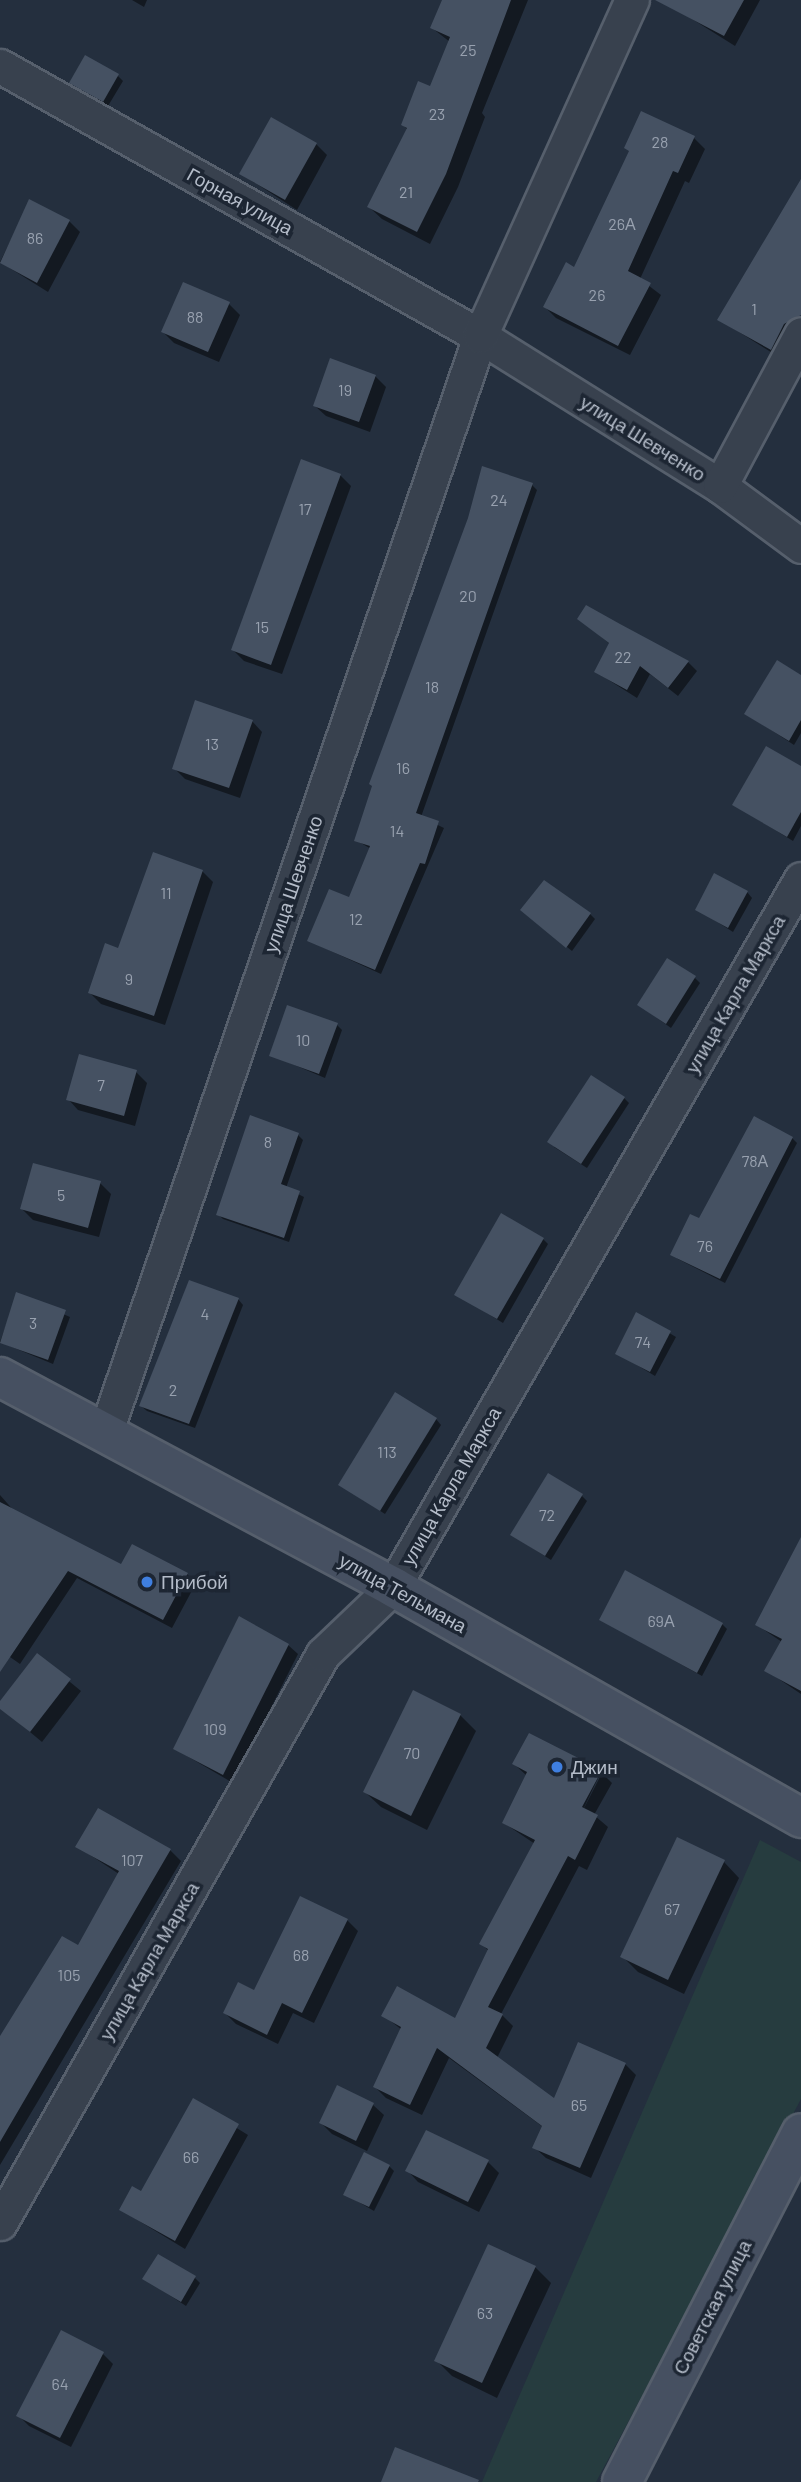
<!DOCTYPE html>
<meta charset="utf-8">
<style>
body{margin:0}
#map{position:relative;width:801px;height:2482px;overflow:hidden;background:#242f3e;font-family:Barlow,sans-serif}
div>[style]{position:absolute}
.green>*{inset:0;background:#263c3f}
.shadow>*{inset:0;background:#0007}
.building>*{inset:0;background:#455162}
.roads{filter:drop-shadow(2px 0 #565f6c) drop-shadow(-2px 0 #565f6c) drop-shadow(0 2px #565f6c) drop-shadow(0 -2px #565f6c)}
.street>*{height:33px;margin:-16.5px;padding:0 16.5px;transform-origin:16.5px;border-radius:16.5px;background:#38414e}
.secondary>*{height:38px;margin:-19px;padding:0 19px;transform-origin:19px;border-radius:19px;background:#465061}
.dots>*{width:19px;height:19px;translate:-50% -50%;box-sizing:border-box;border:4px solid #1d2633;border-radius:50%}
span{translate:-50% -50%;white-space:nowrap;text-align:center;line-height:1.15;-webkit-text-stroke:7px #1d2633;paint-order:stroke}
.number-label{font-size:16px;color:#98a1af}
.number-label span{-webkit-text-stroke-width:0}
.street-label{font-size:19px;color:#b4bcc9}
.poi-label{font-size:19px;color:#b4bcc9}
.left{translate:0 -50%;text-align:left}
</style>
<div id="map">
<div class="green">
<div style="clip-path:polygon(760px 1840px,801px 1862px,801px 2099px,596px 2482px,482px 2482px)"></div>
</div>
<div class="shadow">
<div style="clip-path:polygon(132px 0,147px 0,144px 7px)"></div>
<div style="clip-path:polygon(444px 0,528px 0,482px 113px,485px 117px,458px 187px,430px 244px,382px 219px,369px 207px,408px 130px,403px 125px,431px 88px,450px 42px,432px 28px)"></div>
<div style="clip-path:polygon(691px 0,760px 0,735px 46px,684px 14px)"></div>
<div style="clip-path:polygon(118px 76px,123px 81px,108px 106px,71px 83px)"></div>
<div style="clip-path:polygon(642px 113px,694px 138px,705px 149px,689px 183px,685px 181px,640px 279px,661px 295px,630px 355px,556px 318px,545px 307px,575px 269px,630px 152px)"></div>
<div style="clip-path:polygon(316px 144px,327px 155px,297px 210px,241px 174px)"></div>
<div style="clip-path:polygon(30px 201px,69px 221px,80px 232px,48px 292px,0 262px)"></div>
<div style="clip-path:polygon(229px 304px,240px 315px,219px 362px,174px 343px,163px 332px)"></div>
<div style="clip-path:polygon(801px 309px,782px 359px,720px 320px)"></div>
<div style="clip-path:polygon(375px 376px,386px 387px,370px 432px,326px 416px,315px 406px)"></div>
<div style="clip-path:polygon(340px 475px,351px 486px,282px 674px,244px 661px,233px 650px)"></div>
<div style="clip-path:polygon(532px 485px,537px 490px,421px 817px,444px 828px,381px 974px,309px 941px,350px 899px,371px 849px,356px 840px)"></div>
<div style="clip-path:polygon(580px 619px,688px 662px,697px 671px,678px 696px,650px 674px,637px 698px,596px 672px,611px 645px)"></div>
<div style="clip-path:polygon(801px 677px,801px 733px,794px 745px,747px 714px)"></div>
<div style="clip-path:polygon(252px 721px,262px 732px,240px 798px,185px 779px,174px 768px)"></div>
<div style="clip-path:polygon(801px 769px,801px 826px,793px 841px,734px 805px)"></div>
<div style="clip-path:polygon(202px 871px,213px 882px,165px 1025px,101px 1004px,90px 993px,119px 950px)"></div>
<div style="clip-path:polygon(747px 892px,752px 898px,733px 932px,697px 909px)"></div>
<div style="clip-path:polygon(590px 914px,595px 919px,572px 951px,527px 915px)"></div>
<div style="clip-path:polygon(695px 978px,700px 983px,671px 1028px,639px 1005px)"></div>
<div style="clip-path:polygon(337px 1025px,342px 1030px,325px 1078px,271px 1055px)"></div>
<div style="clip-path:polygon(136px 1072px,147px 1083px,135px 1126px,78px 1110px,68px 1099px)"></div>
<div style="clip-path:polygon(624px 1098px,629px 1103px,587px 1168px,554px 1147px)"></div>
<div style="clip-path:polygon(298px 1135px,303px 1140px,286px 1188px,304px 1197px,289px 1242px,223px 1219px,218px 1214px)"></div>
<div style="clip-path:polygon(792px 1138px,797px 1143px,725px 1283px,678px 1259px,673px 1254px,700px 1220px)"></div>
<div style="clip-path:polygon(100px 1183px,111px 1194px,99px 1237px,33px 1220px,22px 1209px)"></div>
<div style="clip-path:polygon(543px 1239px,548px 1244px,503px 1323px,456px 1294px)"></div>
<div style="clip-path:polygon(17px 1294px,70px 1317px,53px 1364px,0 1342px)"></div>
<div style="clip-path:polygon(238px 1299px,243px 1305px,195px 1428px,147px 1411px,141px 1406px)"></div>
<div style="clip-path:polygon(637px 1314px,676px 1337px,655px 1376px,617px 1353px)"></div>
<div style="clip-path:polygon(436px 1419px,441px 1425px,385px 1514px,340px 1485px)"></div>
<div style="clip-path:polygon(0 1495px,15px 1512px,122px 1566px,187px 1574px,196px 1583px,172px 1628px,77px 1578px,20px 1664px,0 1650px)"></div>
<div style="clip-path:polygon(582px 1496px,587px 1501px,551px 1560px,512px 1535px)"></div>
<div style="clip-path:polygon(801px 1549px,801px 1694px,767px 1671px,782px 1642px,757px 1625px)"></div>
<div style="clip-path:polygon(601px 1620px,722px 1624px,727px 1629px,702px 1676px)"></div>
<div style="clip-path:polygon(288px 1645px,298px 1654px,233px 1783px,175px 1749px)"></div>
<div style="clip-path:polygon(37px 1655px,81px 1691px,42px 1742px,0 1707px)"></div>
<div style="clip-path:polygon(460px 1715px,476px 1731px,427px 1830px,381px 1807px,365px 1792px)"></div>
<div style="clip-path:polygon(514px 1764px,601px 1772px,580px 1816px,602px 1773px,612px 1783px,594px 1815px,608px 1827px,587px 1870px,579px 1866px,501px 2014px,513px 2026px,497px 2058px,555px 2101px,625px 2064px,636px 2075px,591px 2178px,546px 2158px,534px 2147px,543px 2127px,449px 2058px,422px 2115px,386px 2098px,375px 2087px,402px 2030px,383px 2015px,456px 2020px,489px 1951px,481px 1944px,535px 1844px,504px 1823px,526px 1775px)"></div>
<div style="clip-path:polygon(78px 1847px,170px 1850px,181px 1861px,0 2165px,0 2040px,78px 1947px,119px 1874px)"></div>
<div style="clip-path:polygon(724px 1862px,739px 1878px,684px 1994px,638px 1972px,622px 1956px)"></div>
<div style="clip-path:polygon(347px 1920px,358px 1931px,314px 2023px,293px 2013px,278px 2044px,236px 2024px,225px 2013px)"></div>
<div style="clip-path:polygon(338px 2088px,373px 2105px,384px 2115px,367px 2151px,332px 2134px,321px 2123px)"></div>
<div style="clip-path:polygon(193px 2101px,248px 2135px,185px 2249px,121px 2210px,142px 2194px)"></div>
<div style="clip-path:polygon(488px 2162px,499px 2173px,479px 2212px,418px 2182px,408px 2171px)"></div>
<div style="clip-path:polygon(389px 2166px,394px 2171px,374px 2211px,345px 2194px)"></div>
<div style="clip-path:polygon(535px 2267px,551px 2283px,497px 2398px,452px 2376px,436px 2360px)"></div>
<div style="clip-path:polygon(195px 2278px,200px 2283px,186px 2306px,145px 2279px)"></div>
<div style="clip-path:polygon(102px 2353px,113px 2364px,71px 2447px,29px 2426px,18px 2415px)"></div>
</div>
<div class="building">
<div style="clip-path:polygon(442px 0,511px 0,446px 174px,417px 232px,367px 207px,407px 128px,401px 125px,418px 81px,430px 86px,450px 37px,430px 28px)"></div>
<div style="clip-path:polygon(655px 0,744px 0,724px 36px)"></div>
<div style="clip-path:polygon(85px 55px,119px 74px,103px 102px,69px 83px)"></div>
<div style="clip-path:polygon(641px 111px,695px 136px,678px 173px,673px 171px,628px 271px,651px 283px,618px 346px,543px 307px,566px 262px,574px 267px,629px 151px,624px 148px)"></div>
<div style="clip-path:polygon(271px 117px,317px 143px,285px 200px,239px 174px)"></div>
<div style="clip-path:polygon(801px 179px,801px 315px,784px 324px,771px 350px,717px 320px)"></div>
<div style="clip-path:polygon(29px 199px,70px 220px,37px 283px,0 263px)"></div>
<div style="clip-path:polygon(183px 282px,230px 302px,208px 352px,161px 332px)"></div>
<div style="clip-path:polygon(330px 358px,376px 375px,359px 422px,313px 406px)"></div>
<div style="clip-path:polygon(301px 459px,341px 474px,271px 665px,231px 650px)"></div>
<div style="clip-path:polygon(482px 466px,533px 483px,416px 813px,439px 821px,425px 864px,420px 863px,375px 970px,307px 941px,329px 889px,349px 897px,370px 846px,354px 841px,372px 786px,369px 784px,468px 518px)"></div>
<div style="clip-path:polygon(586px 605px,620px 624px,689px 661px,668px 688px,640px 666px,627px 690px,594px 672px,609px 643px,577px 619px)"></div>
<div style="clip-path:polygon(777px 660px,801px 675px,801px 720px,789px 741px,744px 714px)"></div>
<div style="clip-path:polygon(195px 700px,253px 720px,229px 788px,172px 769px)"></div>
<div style="clip-path:polygon(766px 746px,801px 766px,801px 812px,787px 837px,732px 805px)"></div>
<div style="clip-path:polygon(153px 852px,203px 870px,154px 1016px,88px 993px,105px 943px,118px 948px)"></div>
<div style="clip-path:polygon(714px 873px,748px 891px,728px 928px,695px 910px)"></div>
<div style="clip-path:polygon(544px 880px,591px 913px,566px 948px,520px 910px)"></div>
<div style="clip-path:polygon(667px 958px,696px 976px,666px 1024px,637px 1005px)"></div>
<div style="clip-path:polygon(287px 1005px,338px 1023px,319px 1074px,269px 1056px)"></div>
<div style="clip-path:polygon(79px 1054px,137px 1070px,124px 1116px,66px 1100px)"></div>
<div style="clip-path:polygon(591px 1075px,625px 1097px,581px 1164px,547px 1142px)"></div>
<div style="clip-path:polygon(250px 1115px,299px 1133px,281px 1184px,300px 1191px,284px 1238px,216px 1215px)"></div>
<div style="clip-path:polygon(754px 1116px,793px 1137px,720px 1279px,670px 1255px,690px 1214px,699px 1218px)"></div>
<div style="clip-path:polygon(33px 1163px,101px 1181px,88px 1228px,20px 1209px)"></div>
<div style="clip-path:polygon(501px 1213px,544px 1238px,497px 1319px,454px 1295px)"></div>
<div style="clip-path:polygon(189px 1280px,239px 1298px,189px 1424px,139px 1406px)"></div>
<div style="clip-path:polygon(16px 1292px,66px 1310px,48px 1360px,0 1343px)"></div>
<div style="clip-path:polygon(636px 1312px,671px 1331px,650px 1372px,615px 1354px)"></div>
<div style="clip-path:polygon(395px 1392px,437px 1418px,380px 1511px,338px 1485px)"></div>
<div style="clip-path:polygon(548px 1473px,583px 1494px,545px 1556px,510px 1535px)"></div>
<div style="clip-path:polygon(0 1502px,121px 1564px,132px 1544px,188px 1573px,163px 1620px,68px 1571px,0 1672px)"></div>
<div style="clip-path:polygon(801px 1537px,801px 1691px,764px 1671px,782px 1639px,755px 1625px)"></div>
<div style="clip-path:polygon(625px 1570px,723px 1623px,697px 1673px,599px 1620px)"></div>
<div style="clip-path:polygon(239px 1616px,289px 1644px,223px 1775px,173px 1749px)"></div>
<div style="clip-path:polygon(37px 1653px,71px 1679px,30px 1732px,0 1709px,0 1701px)"></div>
<div style="clip-path:polygon(413px 1690px,461px 1714px,411px 1816px,363px 1792px)"></div>
<div style="clip-path:polygon(529px 1733px,602px 1770px,582px 1807px,598px 1815px,575px 1860px,568px 1856px,488px 2007px,503px 2014px,486px 2048px,554px 2098px,578px 2042px,626px 2063px,580px 2168px,532px 2148px,542px 2126px,437px 2048px,410px 2105px,373px 2087px,401px 2027px,381px 2016px,397px 1986px,455px 2018px,488px 1949px,479px 1944px,535px 1840px,502px 1823px,527px 1772px,512px 1764px)"></div>
<div style="clip-path:polygon(98px 1808px,171px 1849px,0 2142px,0 2036px,62px 1936px,78px 1945px,119px 1871px,75px 1847px)"></div>
<div style="clip-path:polygon(677px 1837px,725px 1860px,668px 1980px,620px 1957px)"></div>
<div style="clip-path:polygon(300px 1896px,348px 1919px,302px 2013px,282px 2003px,267px 2035px,223px 2013px,238px 1982px,254px 1990px)"></div>
<div style="clip-path:polygon(337px 2085px,374px 2103px,356px 2141px,319px 2123px)"></div>
<div style="clip-path:polygon(193px 2098px,239px 2124px,175px 2241px,119px 2210px,132px 2186px,141px 2191px)"></div>
<div style="clip-path:polygon(426px 2130px,489px 2160px,468px 2202px,405px 2171px)"></div>
<div style="clip-path:polygon(364px 2152px,390px 2165px,369px 2207px,343px 2195px)"></div>
<div style="clip-path:polygon(488px 2244px,536px 2266px,482px 2383px,434px 2361px)"></div>
<div style="clip-path:polygon(158px 2254px,196px 2276px,181px 2302px,142px 2279px)"></div>
<div style="clip-path:polygon(61px 2330px,104px 2352px,60px 2438px,16px 2416px)"></div>
<div style="clip-path:polygon(395px 2447px,479px 2480px,478px 2482px,381px 2482px)"></div>
</div>
<div class="roads">
<div class="street">
<div style="left:0;top:66px;width:551px;rotate:29.36deg"></div>
<div style="left:480px;top:336px;width:283px;rotate:32deg"></div>
<div style="left:720px;top:486px;width:101px;rotate:36.5deg"></div>
<div style="left:720px;top:486px;width:172px;rotate:-61.9deg"></div>
<div style="left:106px;top:1431px;width:1157px;rotate:-71.14deg"></div>
<div style="left:480px;top:336px;width:369px;rotate:-65.7deg"></div>
<div style="left:0;top:2223px;width:654px;rotate:-60.42deg"></div>
<div style="left:323px;top:1654px;width:97px;rotate:-43.7deg"></div>
<div style="left:393px;top:1587px;width:817px;rotate:-60.05deg"></div>
</div>
<div class="secondary">
<div style="left:0;top:1377px;width:446px;rotate:28.1deg"></div>
<div style="left:393px;top:1587px;width:469px;rotate:29.5deg"></div>
<div style="left:622px;top:2482px;width:392px;rotate:-62.8deg"></div>
</div>
</div>
<div class="dots">
<div style="left:147px;top:1582px;background:#3f7fe0"></div>
<div style="left:557px;top:1767px;background:#3f7fe0"></div>
</div>
<div class="number-label">
<span style="left:468px;top:50px">25</span>
<span style="left:437px;top:114px">23</span>
<span style="left:660px;top:142px">28</span>
<span style="left:406px;top:192px">21</span>
<span style="left:622px;top:224px">26А</span>
<span style="left:35px;top:238px">86</span>
<span style="left:597px;top:295px">26</span>
<span style="left:754px;top:309px">1</span>
<span style="left:195px;top:317px">88</span>
<span style="left:345px;top:390px">19</span>
<span style="left:499px;top:500px">24</span>
<span style="left:305px;top:509px">17</span>
<span style="left:468px;top:596px">20</span>
<span style="left:262px;top:627px">15</span>
<span style="left:623px;top:657px">22</span>
<span style="left:432px;top:687px">18</span>
<span style="left:212px;top:744px">13</span>
<span style="left:403px;top:768px">16</span>
<span style="left:397px;top:831px">14</span>
<span style="left:166px;top:893px">11</span>
<span style="left:356px;top:919px">12</span>
<span style="left:129px;top:979px">9</span>
<span style="left:303px;top:1040px">10</span>
<span style="left:101px;top:1085px">7</span>
<span style="left:268px;top:1142px">8</span>
<span style="left:755px;top:1161px">78А</span>
<span style="left:61px;top:1195px">5</span>
<span style="left:705px;top:1246px">76</span>
<span style="left:205px;top:1314px">4</span>
<span style="left:33px;top:1323px">3</span>
<span style="left:643px;top:1342px">74</span>
<span style="left:173px;top:1390px">2</span>
<span style="left:387px;top:1452px">113</span>
<span style="left:547px;top:1515px">72</span>
<span style="left:661px;top:1621px">69А</span>
<span style="left:215px;top:1729px">109</span>
<span style="left:412px;top:1753px">70</span>
<span style="left:132px;top:1860px">107</span>
<span style="left:672px;top:1909px">67</span>
<span style="left:301px;top:1955px">68</span>
<span style="left:69px;top:1975px">105</span>
<span style="left:579px;top:2105px">65</span>
<span style="left:191px;top:2157px">66</span>
<span style="left:485px;top:2313px">63</span>
<span style="left:60px;top:2384px">64</span>
</div>
<div class="street-label">
<span style="left:240px;top:201px;rotate:29deg">Горная улица</span>
<span style="left:643px;top:438px;rotate:32deg">улица Шевченко</span>
<span style="left:293px;top:884px;rotate:-71deg">улица Шевченко</span>
<span style="left:735px;top:994px;rotate:-60deg">улица Карла Маркса</span>
<span style="left:451px;top:1486px;rotate:-60deg">улица Карла Маркса</span>
<span style="left:403px;top:1593px;rotate:29deg">улица Тельмана</span>
<span style="left:149px;top:1961px;rotate:-60deg">улица Карла Маркса</span>
<span style="left:712px;top:2307px;rotate:-63deg">Советская улица</span>
</div>
<div class="poi-label">
<span class="left" style="left:161px;top:1582px">Прибой</span>
<span class="left" style="left:571px;top:1767px">Джин</span>
</div>
</div>
